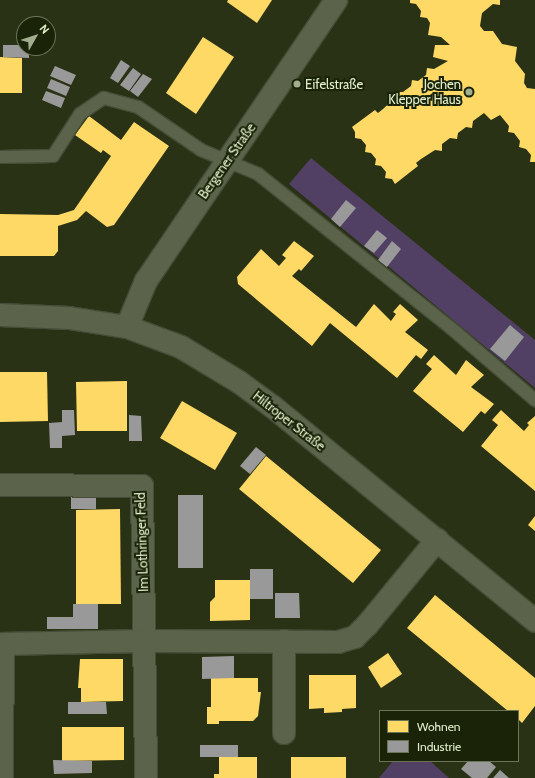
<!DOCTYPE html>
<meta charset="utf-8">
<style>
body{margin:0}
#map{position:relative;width:535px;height:778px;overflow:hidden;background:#2a3216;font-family:Cabin,sans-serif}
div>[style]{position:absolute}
.green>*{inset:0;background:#514064}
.homes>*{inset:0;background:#ffd966}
.industry>*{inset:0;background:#999}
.roads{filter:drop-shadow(1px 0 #454d36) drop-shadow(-1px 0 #454d36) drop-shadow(0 1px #454d36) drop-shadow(0 -1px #454d36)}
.lane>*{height:12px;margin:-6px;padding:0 6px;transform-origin:6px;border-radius:6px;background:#5b634b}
.street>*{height:22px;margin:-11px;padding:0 11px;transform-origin:11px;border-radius:11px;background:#5b634b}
.secondary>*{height:22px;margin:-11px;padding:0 11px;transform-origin:11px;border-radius:11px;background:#5b634b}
.dots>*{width:11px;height:11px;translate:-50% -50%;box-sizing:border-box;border:2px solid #1a2307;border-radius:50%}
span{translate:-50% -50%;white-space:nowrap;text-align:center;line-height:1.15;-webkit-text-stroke:4px #1a2307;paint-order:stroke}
.poi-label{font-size:13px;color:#e3f0ce}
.left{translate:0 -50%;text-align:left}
.right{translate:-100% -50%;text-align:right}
.street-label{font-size:13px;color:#e3f0ce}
.legend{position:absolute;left:379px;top:710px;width:140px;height:52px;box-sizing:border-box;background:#1a2307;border:1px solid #6a7557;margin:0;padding:5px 7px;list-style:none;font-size:12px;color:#e3f0ce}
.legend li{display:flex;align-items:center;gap:8px;height:20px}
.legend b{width:20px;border:1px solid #6a7557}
.north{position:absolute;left:16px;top:16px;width:40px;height:40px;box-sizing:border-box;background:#1a2307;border:1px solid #6a7557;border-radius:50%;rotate:51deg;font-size:11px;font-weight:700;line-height:16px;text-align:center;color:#e3f0ce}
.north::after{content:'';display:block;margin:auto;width:14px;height:18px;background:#a2ae8e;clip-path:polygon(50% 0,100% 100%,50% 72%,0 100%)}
</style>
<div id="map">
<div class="green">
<div style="clip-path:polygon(311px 158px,535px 340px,535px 388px,289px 184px)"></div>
<div style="clip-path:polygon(393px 761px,430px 761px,449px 778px,379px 778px)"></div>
</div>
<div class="homes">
<div style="clip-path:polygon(228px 0,272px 0,257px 23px,227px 2px)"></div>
<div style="clip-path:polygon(410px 0,500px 0,500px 5px,493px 4px,482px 13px,480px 26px,484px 31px,493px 31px,502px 44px,517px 47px,515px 61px,525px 74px,524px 83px,527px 88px,535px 89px,535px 162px,530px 162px,531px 155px,526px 149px,519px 147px,520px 141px,514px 133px,508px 132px,509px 126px,500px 115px,491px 120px,484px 113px,473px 121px,472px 128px,466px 127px,458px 133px,457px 139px,450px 138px,442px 144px,442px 151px,435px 150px,421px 159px,416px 163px,418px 166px,395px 184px,392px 179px,385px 178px,386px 172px,381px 166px,375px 165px,376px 159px,371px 153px,365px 152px,366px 145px,361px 139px,355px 138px,355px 132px,352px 127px,375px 110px,378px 113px,383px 109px,395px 98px,396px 92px,403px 92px,411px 86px,412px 80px,418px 81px,426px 75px,427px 68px,434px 69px,448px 61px,433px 57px,435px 45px,450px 45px,441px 37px,428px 35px,430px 23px,427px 18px,420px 17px,421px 11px,416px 4px,410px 3px)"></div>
<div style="clip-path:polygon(203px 37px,234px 57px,196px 114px,166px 93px)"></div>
<div style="clip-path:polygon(0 57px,22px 58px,22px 93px,0 93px)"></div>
<div style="clip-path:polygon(89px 116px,121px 140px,134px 122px,169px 146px,114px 225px,107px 227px,86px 211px,77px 220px,58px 226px,58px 251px,54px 256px,0 256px,0 214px,58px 215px,74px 210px,111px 156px,103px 150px,101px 153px,75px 135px)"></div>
<div style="clip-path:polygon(294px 241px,314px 256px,301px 271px,299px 269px,292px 276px,356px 327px,374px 304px,391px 321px,396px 314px,393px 312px,400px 304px,418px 320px,405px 332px,428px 350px,421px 359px,416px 355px,397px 378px,330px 323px,312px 346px,238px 284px,237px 277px,261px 249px,279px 266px,286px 258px,282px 255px)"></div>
<div style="clip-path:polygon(434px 355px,456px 375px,466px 360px,484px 375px,471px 387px,494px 404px,485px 414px,481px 411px,463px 432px,413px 391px,432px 369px,426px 364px)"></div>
<div style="clip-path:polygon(0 372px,47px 372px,48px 421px,0 422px)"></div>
<div style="clip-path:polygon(127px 381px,127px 431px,77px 431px,76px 382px)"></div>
<div style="clip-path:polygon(182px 401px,237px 433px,215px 470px,160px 438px)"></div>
<div style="clip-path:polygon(501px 410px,524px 431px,529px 425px,527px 423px,535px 416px,535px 491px,481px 446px,498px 425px,492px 420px)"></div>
<div style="clip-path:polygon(266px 456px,381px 550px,353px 583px,239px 489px)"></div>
<div style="clip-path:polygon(120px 509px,121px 604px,76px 604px,76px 510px)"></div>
<div style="clip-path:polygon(535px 516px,535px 531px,528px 525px)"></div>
<div style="clip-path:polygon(215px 580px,250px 580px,250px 620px,210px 621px,210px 602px,215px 597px)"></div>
<div style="clip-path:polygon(435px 595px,535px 678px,535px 706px,522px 723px,518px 719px,518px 711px,508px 711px,407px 628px)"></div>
<div style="clip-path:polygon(388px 653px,402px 674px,381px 688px,368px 667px)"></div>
<div style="clip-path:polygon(80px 659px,123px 659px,123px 701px,81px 702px,81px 688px,78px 688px)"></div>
<div style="clip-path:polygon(309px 675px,356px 675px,356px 708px,342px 709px,342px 712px,324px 713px,324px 708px,309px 709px)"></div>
<div style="clip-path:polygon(211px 678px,258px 678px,258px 692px,261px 692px,258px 716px,253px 721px,219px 721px,219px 724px,207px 724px,207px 707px,211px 707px)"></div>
<div style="clip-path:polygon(62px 727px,124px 727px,124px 760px,62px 761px)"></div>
<div style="clip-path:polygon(219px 757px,257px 757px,257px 778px,214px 778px,214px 774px,219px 774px)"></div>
<div style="clip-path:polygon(291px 757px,346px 757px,346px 778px,291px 778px)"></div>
</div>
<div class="industry">
<div style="clip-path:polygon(3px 45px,24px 45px,24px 48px,29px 48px,29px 58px,3px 57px)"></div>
<div style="clip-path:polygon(121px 60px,130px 66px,118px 83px,110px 78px)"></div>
<div style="clip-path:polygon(55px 66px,76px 75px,71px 85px,50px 76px)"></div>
<div style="clip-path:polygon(133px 68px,141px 74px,129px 91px,120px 85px)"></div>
<div style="clip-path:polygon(143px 74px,152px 79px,138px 97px,130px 91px)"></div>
<div style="clip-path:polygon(51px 79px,70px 87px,66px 96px,47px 88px)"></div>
<div style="clip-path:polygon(46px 91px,65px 98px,61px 108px,42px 100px)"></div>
<div style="clip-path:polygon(346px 200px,356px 208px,340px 227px,331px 219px)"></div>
<div style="clip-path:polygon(377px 230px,387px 238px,374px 253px,364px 246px)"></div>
<div style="clip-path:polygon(392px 241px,401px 249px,387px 267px,378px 260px)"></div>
<div style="clip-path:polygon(510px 325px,524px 337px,505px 361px,490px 349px)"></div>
<div style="clip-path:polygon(62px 410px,74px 410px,75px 435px,62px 436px,62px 448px,50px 448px,49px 423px,62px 422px)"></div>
<div style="clip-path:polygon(129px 415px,141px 416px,142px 441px,129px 441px)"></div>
<div style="clip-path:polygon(256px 447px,266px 455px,250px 474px,240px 466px)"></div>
<div style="clip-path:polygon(178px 495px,203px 495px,203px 568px,178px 568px)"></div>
<div style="clip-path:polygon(71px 497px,96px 497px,96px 509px,71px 509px)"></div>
<div style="clip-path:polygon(250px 569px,273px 569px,273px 599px,250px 599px)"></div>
<div style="clip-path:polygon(275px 593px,299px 593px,300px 618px,275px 618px)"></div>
<div style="clip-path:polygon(73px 604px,98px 604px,98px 629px,47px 629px,47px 617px,73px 617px)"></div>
<div style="clip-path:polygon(234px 656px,234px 678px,202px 679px,202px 657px)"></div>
<div style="clip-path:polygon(68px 702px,106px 702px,107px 714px,68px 714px)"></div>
<div style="clip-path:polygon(200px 745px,238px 745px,238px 757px,200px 757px)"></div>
<div style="clip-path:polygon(53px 760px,92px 761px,92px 773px,54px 774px)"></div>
<div style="clip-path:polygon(468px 761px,489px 761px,496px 767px,487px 778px,472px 778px,461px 769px)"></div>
<div style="clip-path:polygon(500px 770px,509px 778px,493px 778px)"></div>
</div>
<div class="roads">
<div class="lane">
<div style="left:0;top:157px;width:53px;rotate:-1.1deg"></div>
<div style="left:53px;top:156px;width:50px;rotate:-57.3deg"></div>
<div style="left:80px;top:114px;width:29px;rotate:-34deg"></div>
<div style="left:104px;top:98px;width:35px;rotate:15deg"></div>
<div style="left:138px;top:107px;width:76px;rotate:34.3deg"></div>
<div style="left:201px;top:150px;width:62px;rotate:22.8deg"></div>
<div style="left:258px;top:174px;width:247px;rotate:38.6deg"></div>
<div style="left:451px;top:328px;width:111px;rotate:40.6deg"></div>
</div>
<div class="street">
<div style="left:0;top:485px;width:142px;rotate:0.4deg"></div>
<div style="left:142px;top:486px;width:292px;rotate:89.2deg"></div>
<div style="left:0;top:644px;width:146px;rotate:-1.2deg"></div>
<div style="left:146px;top:641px;width:192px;rotate:0.3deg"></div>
<div style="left:338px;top:642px;width:18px;rotate:-16deg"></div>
<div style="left:355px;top:637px;width:18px;rotate:-45deg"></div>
<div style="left:368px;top:624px;width:109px;rotate:-50.6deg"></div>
<div style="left:284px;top:733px;width:92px;rotate:-90deg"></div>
<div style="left:2px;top:778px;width:134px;rotate:-89.6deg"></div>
</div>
<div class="secondary">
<div style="left:0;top:315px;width:69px;rotate:2.5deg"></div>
<div style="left:69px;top:318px;width:59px;rotate:8.8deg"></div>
<div style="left:127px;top:327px;width:58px;rotate:20.3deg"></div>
<div style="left:181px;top:347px;width:68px;rotate:31.1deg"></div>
<div style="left:239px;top:382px;width:42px;rotate:36.3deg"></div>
<div style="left:273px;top:407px;width:338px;rotate:39.2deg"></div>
<div style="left:127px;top:327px;width:50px;rotate:-67.6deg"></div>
<div style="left:146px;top:281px;width:339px;rotate:-55.9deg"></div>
</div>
</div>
<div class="dots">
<div style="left:297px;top:84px;background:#a2ae8e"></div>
<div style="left:469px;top:92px;background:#a2ae8e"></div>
</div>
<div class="poi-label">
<span class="left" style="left:305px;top:84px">Eifelstraße</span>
<span class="right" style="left:461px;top:92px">Jochen<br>Klepper Haus</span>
</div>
<div class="street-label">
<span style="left:227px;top:161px;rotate:-55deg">Bergener Straße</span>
<span style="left:289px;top:421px;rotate:38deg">Hiltroper Straße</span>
<span style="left:142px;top:542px;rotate:-92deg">Im Lothringer Feld</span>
</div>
<ul class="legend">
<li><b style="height:11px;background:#ffd966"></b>Wohnen</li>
<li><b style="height:11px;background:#999"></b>Industrie</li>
</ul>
<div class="north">N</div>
</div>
